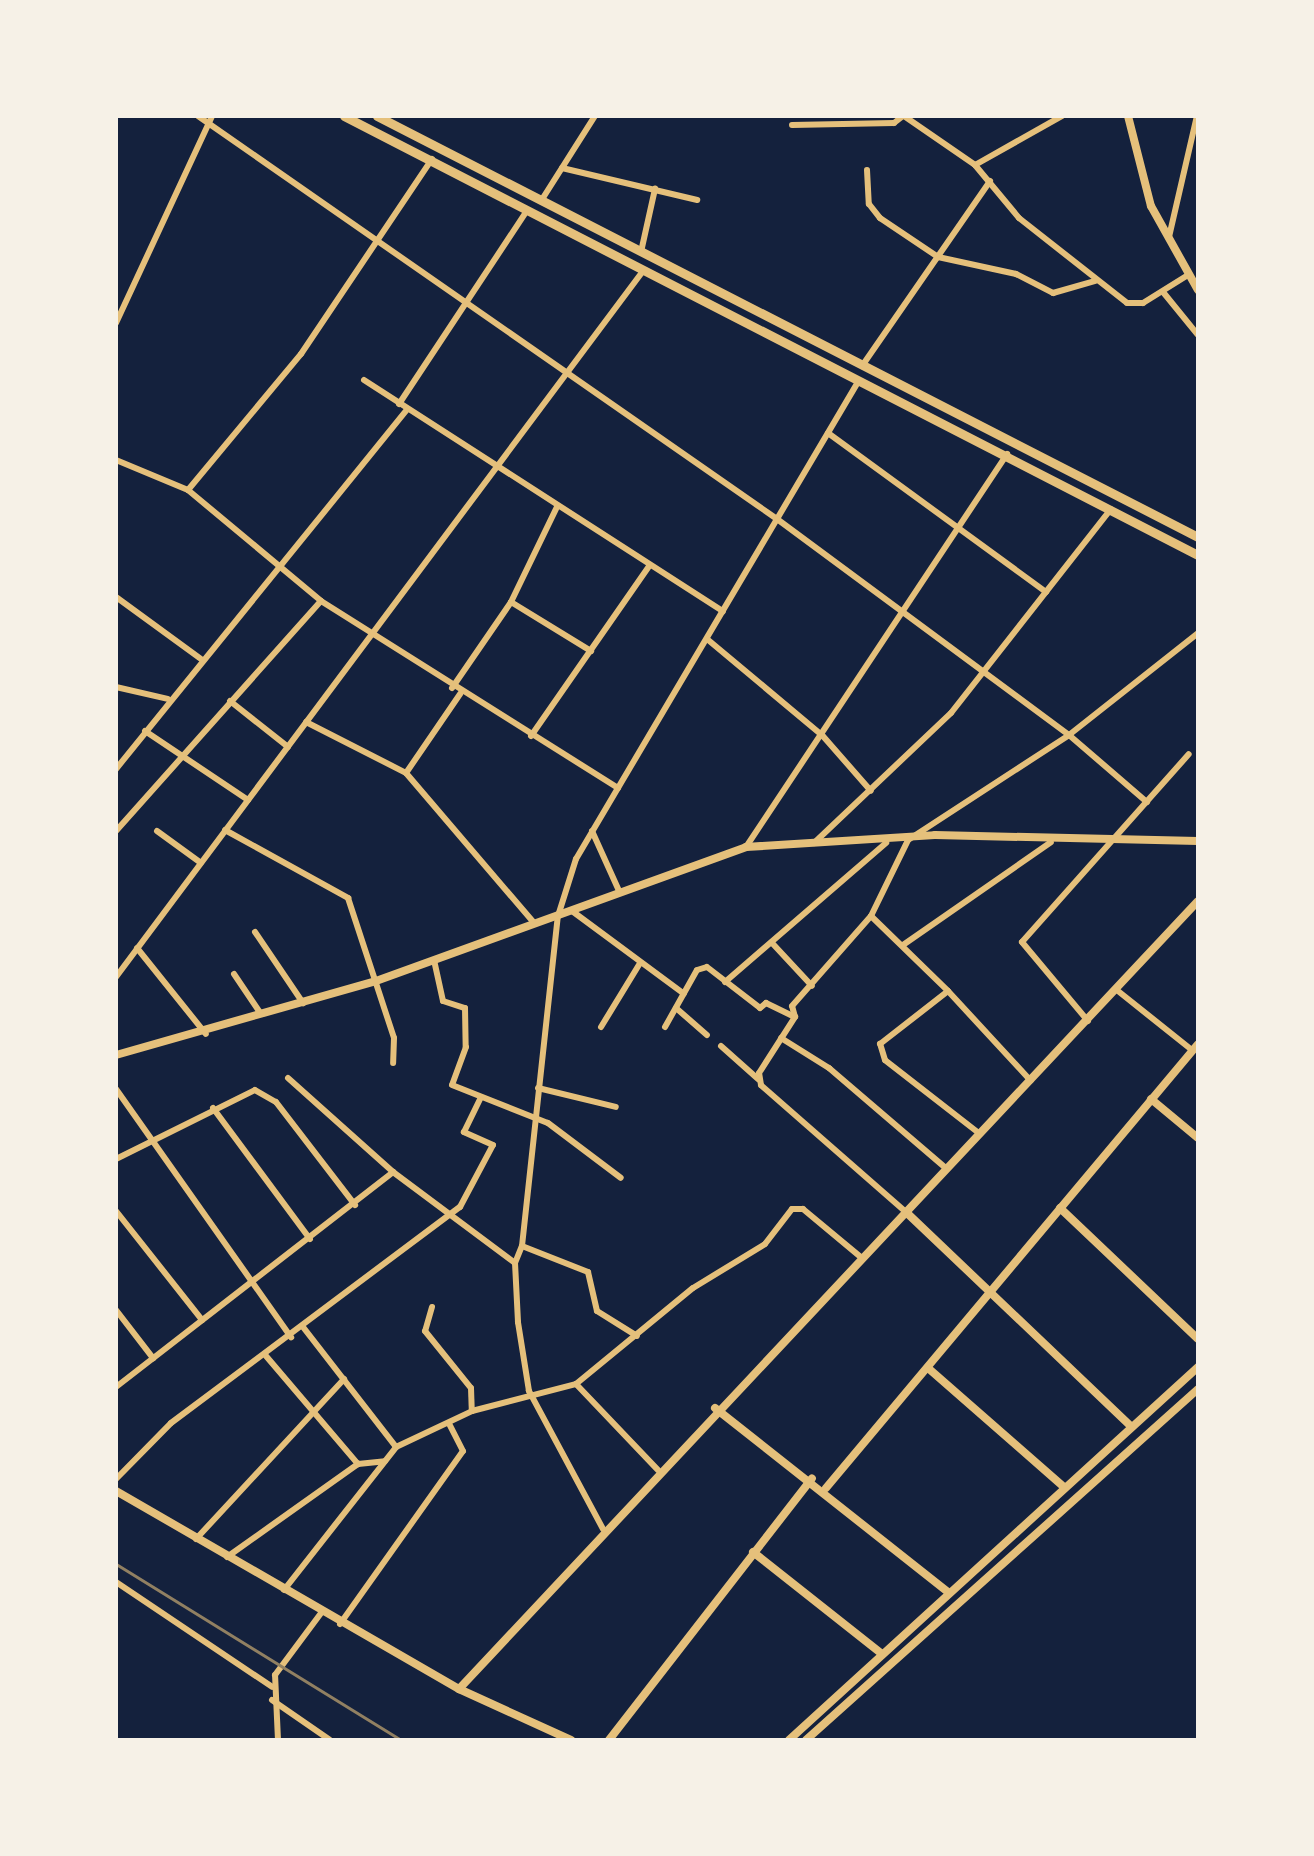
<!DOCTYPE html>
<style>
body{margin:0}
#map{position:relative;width:1314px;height:1856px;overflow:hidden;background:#14213d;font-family:"Sofia Sans Condensed",sans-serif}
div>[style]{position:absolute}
.minor>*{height:6px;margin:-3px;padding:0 3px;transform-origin:3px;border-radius:3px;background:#e5c07b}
.tertiary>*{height:8px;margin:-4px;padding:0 4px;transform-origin:4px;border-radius:4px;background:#e5c07b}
.secondary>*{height:9px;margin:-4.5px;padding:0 4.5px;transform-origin:4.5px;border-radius:4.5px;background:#e5c07b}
.rail>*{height:3px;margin:-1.5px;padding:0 1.5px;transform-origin:1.5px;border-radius:1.5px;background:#918062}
span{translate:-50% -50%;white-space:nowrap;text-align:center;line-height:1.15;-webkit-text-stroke:8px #f6f1e7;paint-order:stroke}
.frame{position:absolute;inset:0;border:118px solid #f6f1e7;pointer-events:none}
</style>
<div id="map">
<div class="minor">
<div style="left:198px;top:116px;width:705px;rotate:34.84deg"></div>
<div style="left:777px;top:519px;width:363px;rotate:36.5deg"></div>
<div style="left:1069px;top:735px;width:103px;rotate:40.7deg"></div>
<div style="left:904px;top:116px;width:86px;rotate:34.6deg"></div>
<div style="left:975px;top:165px;width:69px;rotate:50.3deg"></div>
<div style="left:1019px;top:218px;width:137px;rotate:38.2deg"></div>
<div style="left:1127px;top:303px;width:16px"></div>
<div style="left:1143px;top:303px;width:53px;rotate:-31.9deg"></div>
<div style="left:792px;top:125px;width:102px;rotate:-1.1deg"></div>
<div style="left:894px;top:123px;width:11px;rotate:-38deg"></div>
<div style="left:975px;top:165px;width:100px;rotate:-29.4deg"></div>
<div style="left:562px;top:168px;width:139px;rotate:13.3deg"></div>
<div style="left:867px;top:170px;width:34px;rotate:87deg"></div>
<div style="left:869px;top:204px;width:18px;rotate:52deg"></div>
<div style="left:880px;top:218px;width:70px;rotate:33.9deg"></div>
<div style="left:938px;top:257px;width:80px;rotate:12.3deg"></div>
<div style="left:1016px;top:274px;width:42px;rotate:27.2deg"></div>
<div style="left:1053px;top:293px;width:44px;rotate:-15.9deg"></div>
<div style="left:541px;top:201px;width:101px;rotate:-57.6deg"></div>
<div style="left:1169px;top:237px;width:124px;rotate:-77deg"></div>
<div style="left:641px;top:252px;width:65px;rotate:-77.5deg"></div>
<div style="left:1163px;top:292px;width:55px;rotate:50.9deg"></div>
<div style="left:116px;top:323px;width:228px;rotate:-65.1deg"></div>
<div style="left:862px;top:366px;width:225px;rotate:-55.3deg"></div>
<div style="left:364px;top:380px;width:427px;rotate:32.8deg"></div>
<div style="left:399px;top:404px;width:230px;rotate:-56.5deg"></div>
<div style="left:828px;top:433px;width:270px;rotate:36.1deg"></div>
<div style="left:116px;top:460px;width:78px;rotate:22.6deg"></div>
<div style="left:188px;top:490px;width:173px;rotate:39.8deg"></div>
<div style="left:321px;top:601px;width:351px;rotate:32.2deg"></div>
<div style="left:188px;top:490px;width:177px;rotate:-50.3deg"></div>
<div style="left:301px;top:354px;width:235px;rotate:-56.1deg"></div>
<div style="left:116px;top:597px;width:105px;rotate:36.1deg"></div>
<div style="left:511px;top:602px;width:94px;rotate:31.5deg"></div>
<div style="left:707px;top:639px;width:150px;rotate:39.9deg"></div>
<div style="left:822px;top:735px;width:74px;rotate:48.8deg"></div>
<div style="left:116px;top:687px;width:53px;rotate:13deg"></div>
<div style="left:452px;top:688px;width:104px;rotate:-55.5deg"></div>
<div style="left:511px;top:602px;width:106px;rotate:-64.2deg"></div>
<div style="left:230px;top:701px;width:74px;rotate:38.4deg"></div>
<div style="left:306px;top:722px;width:112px;rotate:27deg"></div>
<div style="left:406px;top:773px;width:197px;rotate:49.5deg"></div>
<div style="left:145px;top:731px;width:124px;rotate:33.8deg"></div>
<div style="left:531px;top:736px;width:208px;rotate:-55.2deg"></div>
<div style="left:116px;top:769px;width:462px;rotate:-51deg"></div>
<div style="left:406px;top:773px;width:96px;rotate:-55.6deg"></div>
<div style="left:225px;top:830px;width:141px;rotate:28.9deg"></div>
<div style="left:348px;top:898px;width:147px;rotate:71.8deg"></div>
<div style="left:394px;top:1038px;width:25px;rotate:92deg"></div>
<div style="left:116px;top:831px;width:308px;rotate:-48.3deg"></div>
<div style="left:157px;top:831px;width:54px;rotate:36deg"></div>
<div style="left:592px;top:831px;width:68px;rotate:65.7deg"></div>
<div style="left:814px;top:843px;width:189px;rotate:-43.5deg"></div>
<div style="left:951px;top:713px;width:259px;rotate:-51.9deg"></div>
<div style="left:746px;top:847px;width:472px;rotate:-56.4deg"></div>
<div style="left:572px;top:911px;width:139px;rotate:36.5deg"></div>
<div style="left:871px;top:916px;width:107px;rotate:44.2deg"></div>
<div style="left:255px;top:932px;width:86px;rotate:55.9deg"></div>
<div style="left:773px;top:944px;width:57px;rotate:47.1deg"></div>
<div style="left:903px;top:945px;width:180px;rotate:-34.8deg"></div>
<div style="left:137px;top:948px;width:110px;rotate:51.3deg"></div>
<div style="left:434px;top:960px;width:42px;rotate:77.6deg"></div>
<div style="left:443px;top:1001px;width:23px;rotate:18deg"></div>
<div style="left:465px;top:1008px;width:39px;rotate:89deg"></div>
<div style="left:466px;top:1047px;width:40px;rotate:110.2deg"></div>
<div style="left:452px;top:1085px;width:103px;rotate:21.6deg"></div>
<div style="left:548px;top:1123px;width:91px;rotate:37deg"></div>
<div style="left:234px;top:974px;width:48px;rotate:56deg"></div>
<div style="left:116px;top:977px;width:881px;rotate:-53.26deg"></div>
<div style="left:725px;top:982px;width:213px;rotate:-40.8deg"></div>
<div style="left:1118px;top:991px;width:95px;rotate:38.6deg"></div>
<div style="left:676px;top:1008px;width:41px;rotate:41.1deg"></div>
<div style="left:1088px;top:1021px;width:103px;rotate:-129.9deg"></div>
<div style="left:1022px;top:942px;width:251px;rotate:-48.4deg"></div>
<div style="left:601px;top:1027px;width:75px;rotate:-58.6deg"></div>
<div style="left:665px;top:1027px;width:65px;rotate:-60.7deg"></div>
<div style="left:697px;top:970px;width:10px;rotate:-17deg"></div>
<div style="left:707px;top:967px;width:67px;rotate:37.7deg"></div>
<div style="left:760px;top:1008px;width:8px;rotate:-40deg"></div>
<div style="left:766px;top:1003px;width:32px;rotate:26deg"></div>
<div style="left:781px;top:1038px;width:57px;rotate:32deg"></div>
<div style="left:829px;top:1068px;width:155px;rotate:40.6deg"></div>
<div style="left:721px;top:1046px;width:50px;rotate:41.7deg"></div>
<div style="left:288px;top:1078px;width:141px;rotate:41.8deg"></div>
<div style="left:393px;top:1172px;width:152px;rotate:36.7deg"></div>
<div style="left:538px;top:1088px;width:80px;rotate:13.7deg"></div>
<div style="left:116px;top:1089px;width:304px;rotate:54.8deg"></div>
<div style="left:213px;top:1108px;width:163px;rotate:53.5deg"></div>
<div style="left:980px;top:1134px;width:120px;rotate:-142.1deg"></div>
<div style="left:885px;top:1060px;width:17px;rotate:-107deg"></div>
<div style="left:880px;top:1044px;width:86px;rotate:-37.9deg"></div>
<div style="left:948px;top:991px;width:122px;rotate:47.3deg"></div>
<div style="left:116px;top:1159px;width:155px;rotate:-26.4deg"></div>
<div style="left:255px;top:1090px;width:24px;rotate:30deg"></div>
<div style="left:276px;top:1102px;width:130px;rotate:52.5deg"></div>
<div style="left:116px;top:1211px;width:139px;rotate:51.7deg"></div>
<div style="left:907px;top:1213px;width:194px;rotate:-138.8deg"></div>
<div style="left:761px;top:1085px;width:12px;rotate:-99deg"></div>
<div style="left:759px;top:1073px;width:67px;rotate:-57.3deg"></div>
<div style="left:795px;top:1017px;width:11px;rotate:-105deg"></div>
<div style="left:792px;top:1006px;width:120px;rotate:-48.7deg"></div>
<div style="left:871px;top:916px;width:85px;rotate:-64deg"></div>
<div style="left:908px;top:840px;width:192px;rotate:-33.1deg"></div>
<div style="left:1069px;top:735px;width:164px;rotate:-38.3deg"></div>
<div style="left:522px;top:1246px;width:71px;rotate:21.5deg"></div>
<div style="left:588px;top:1272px;width:40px;rotate:77deg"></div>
<div style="left:597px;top:1311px;width:47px;rotate:32deg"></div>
<div style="left:432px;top:1307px;width:25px;rotate:106deg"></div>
<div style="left:425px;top:1331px;width:73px;rotate:51.1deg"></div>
<div style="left:471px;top:1388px;width:23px;rotate:88deg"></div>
<div style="left:116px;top:1310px;width:61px;rotate:52.4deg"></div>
<div style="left:303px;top:1327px;width:152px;rotate:52.2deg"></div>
<div style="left:266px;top:1356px;width:142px;rotate:49.6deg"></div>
<div style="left:576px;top:1384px;width:119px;rotate:46.4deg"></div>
<div style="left:116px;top:1387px;width:351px;rotate:-37.8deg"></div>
<div style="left:116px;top:1479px;width:78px;rotate:-45.5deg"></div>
<div style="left:171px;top:1423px;width:361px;rotate:-36.8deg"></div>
<div style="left:460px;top:1207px;width:70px;rotate:-62deg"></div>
<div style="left:493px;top:1145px;width:32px;rotate:-156deg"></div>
<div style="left:464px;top:1132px;width:37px;rotate:-64deg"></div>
<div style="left:603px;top:1529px;width:157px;rotate:-118.2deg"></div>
<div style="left:529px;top:1391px;width:70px;rotate:-99.1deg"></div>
<div style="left:518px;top:1322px;width:59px;rotate:-92.9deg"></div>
<div style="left:515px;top:1263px;width:18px;rotate:-68deg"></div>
<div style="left:522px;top:1246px;width:332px;rotate:-83.8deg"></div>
<div style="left:558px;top:916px;width:60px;rotate:-72.5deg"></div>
<div style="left:576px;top:859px;width:554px;rotate:-59.41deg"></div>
<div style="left:196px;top:1539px;width:218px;rotate:-47.2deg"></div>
<div style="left:227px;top:1557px;width:161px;rotate:-35.4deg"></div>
<div style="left:358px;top:1464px;width:27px;rotate:-6deg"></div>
<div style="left:116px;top:1582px;width:188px;rotate:33.9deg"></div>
<div style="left:284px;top:1590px;width:182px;rotate:-51.9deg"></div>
<div style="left:396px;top:1447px;width:84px;rotate:-25.3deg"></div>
<div style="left:472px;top:1411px;width:107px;rotate:-14.6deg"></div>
<div style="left:576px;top:1384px;width:151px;rotate:-39.4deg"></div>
<div style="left:693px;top:1288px;width:84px;rotate:-31.4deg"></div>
<div style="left:765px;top:1244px;width:44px;rotate:-52.4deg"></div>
<div style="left:792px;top:1209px;width:11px"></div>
<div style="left:803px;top:1209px;width:78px;rotate:39.8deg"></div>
<div style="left:340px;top:1624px;width:212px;rotate:-54.6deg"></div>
<div style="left:463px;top:1451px;width:31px;rotate:-117deg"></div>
<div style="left:272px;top:1700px;width:70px;rotate:34.6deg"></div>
<div style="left:278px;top:1740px;width:65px;rotate:-92.6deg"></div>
<div style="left:275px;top:1675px;width:77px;rotate:-53.4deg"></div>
</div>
<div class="tertiary">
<div style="left:1128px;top:116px;width:93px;rotate:75.7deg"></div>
<div style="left:1151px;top:206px;width:96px;rotate:60.8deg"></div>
<div style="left:116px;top:1055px;width:270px;rotate:-15.9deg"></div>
<div style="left:376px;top:981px;width:394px;rotate:-19.9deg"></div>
<div style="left:746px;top:847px;width:189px;rotate:-3.6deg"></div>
<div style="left:935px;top:835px;width:263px;rotate:1.3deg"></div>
<div style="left:1151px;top:1099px;width:61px;rotate:39.7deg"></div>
<div style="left:1060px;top:1208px;width:190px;rotate:43.5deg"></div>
<div style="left:907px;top:1213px;width:309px;rotate:43.6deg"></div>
<div style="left:928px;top:1368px;width:181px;rotate:41.2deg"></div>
<div style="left:715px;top:1408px;width:297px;rotate:38.3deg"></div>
<div style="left:826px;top:1488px;width:579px;rotate:-50.04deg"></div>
<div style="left:116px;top:1491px;width:396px;rotate:30deg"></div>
<div style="left:459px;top:1689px;width:123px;rotate:24.5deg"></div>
<div style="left:753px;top:1552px;width:163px;rotate:38.3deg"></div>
<div style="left:459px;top:1689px;width:1080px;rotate:-46.84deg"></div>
<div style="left:609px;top:1740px;width:331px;rotate:-52.2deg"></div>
<div style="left:789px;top:1740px;width:554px;rotate:-42.36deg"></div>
<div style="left:806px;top:1740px;width:526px;rotate:-41.84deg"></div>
</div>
<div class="secondary">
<div style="left:344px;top:116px;width:960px;rotate:27.21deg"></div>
<div style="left:377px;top:116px;width:923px;rotate:27.15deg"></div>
</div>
<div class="rail">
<div style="left:116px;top:1564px;width:335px;rotate:31.7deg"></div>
</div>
<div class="frame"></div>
</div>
